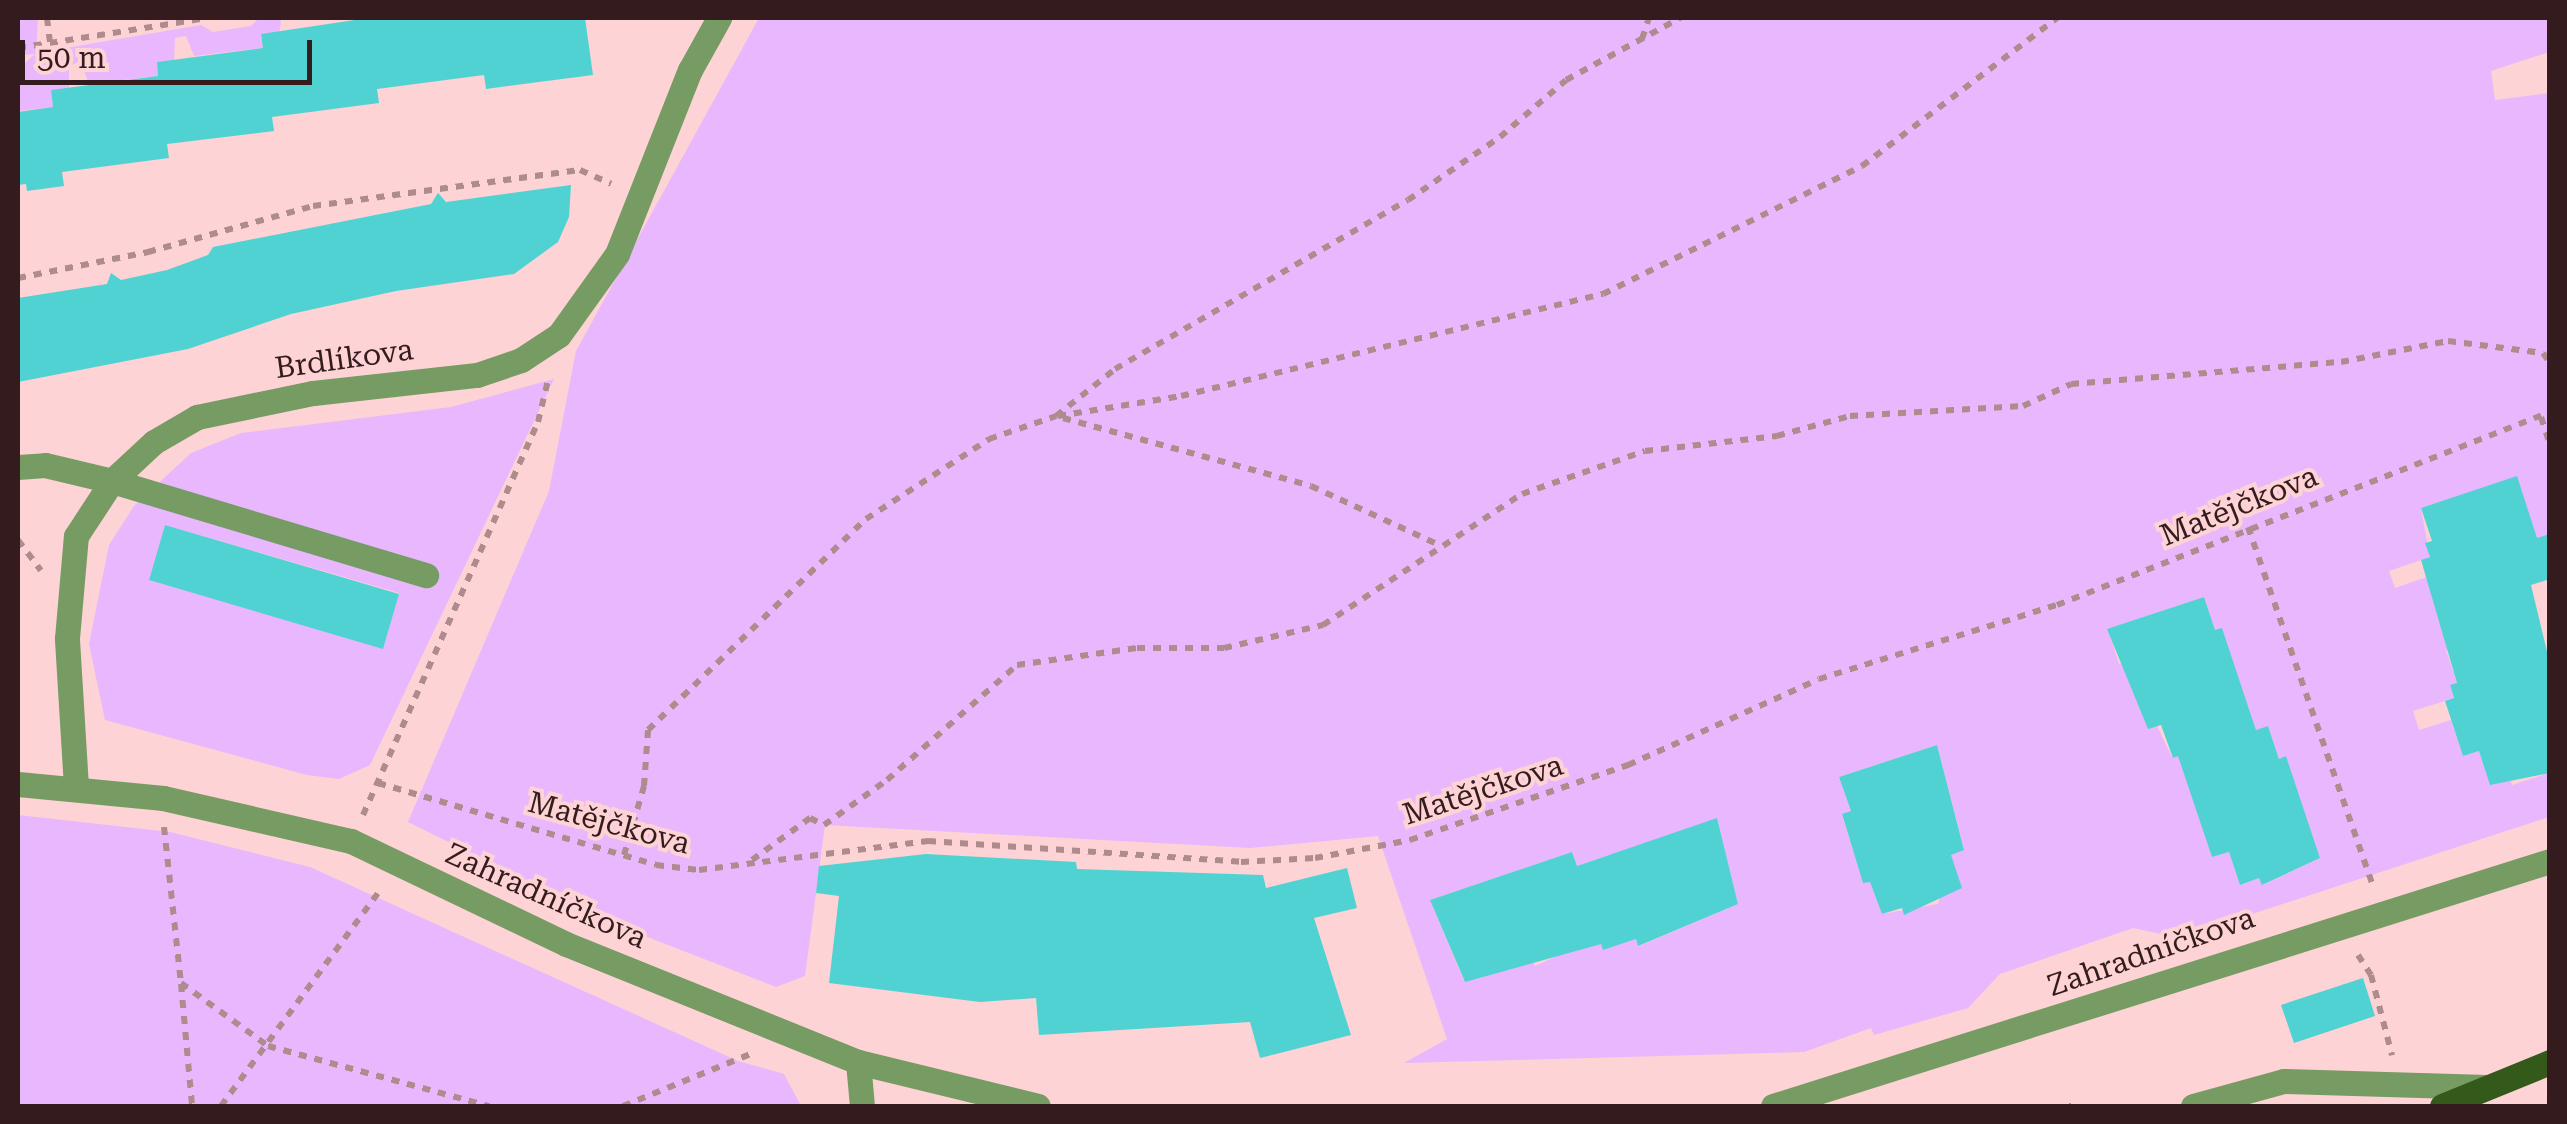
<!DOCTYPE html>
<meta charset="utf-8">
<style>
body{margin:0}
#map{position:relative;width:2567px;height:1124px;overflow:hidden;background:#fdd3d5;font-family:"Roboto Serif",serif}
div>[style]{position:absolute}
.green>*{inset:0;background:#e8b7fe}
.building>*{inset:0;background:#50d2d2}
.path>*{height:6px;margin-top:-3px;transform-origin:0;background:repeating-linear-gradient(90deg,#ae8b8d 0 8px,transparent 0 16px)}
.minor>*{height:25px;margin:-12.5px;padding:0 12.5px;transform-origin:12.5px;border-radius:12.5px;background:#769b63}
.major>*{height:25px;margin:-12.5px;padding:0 12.5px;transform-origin:12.5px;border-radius:12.5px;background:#335a1a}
.tram>*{height:2.5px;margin:-1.25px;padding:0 1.25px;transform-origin:1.25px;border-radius:1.25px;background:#694c4e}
span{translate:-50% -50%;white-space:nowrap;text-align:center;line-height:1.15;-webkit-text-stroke:8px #fdd3d5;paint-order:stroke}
.street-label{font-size:30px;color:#341c1e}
.frame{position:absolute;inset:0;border:20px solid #341c1e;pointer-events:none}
.scale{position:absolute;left:20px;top:40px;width:292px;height:45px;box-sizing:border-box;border:5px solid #341c1e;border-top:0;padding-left:12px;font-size:30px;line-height:35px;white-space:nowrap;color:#341c1e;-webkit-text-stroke:8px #fdd3d5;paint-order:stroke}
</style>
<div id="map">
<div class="green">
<div style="clip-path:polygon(18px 18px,38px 18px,36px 53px,201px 25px,213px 32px,251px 26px,259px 18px,280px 18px,281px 24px,279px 32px,261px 34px,263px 48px,194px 56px,186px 36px,175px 38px,174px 60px,157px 62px,158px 76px,89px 84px,81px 63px,69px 65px,69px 88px,51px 90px,53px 107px,19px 111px,18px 69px,35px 54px,18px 55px)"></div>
<div style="clip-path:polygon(evenodd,759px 18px,2549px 18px,2549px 52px,2491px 71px,2495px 100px,2549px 93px,2549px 546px,2531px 540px,2517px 477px,2421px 508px,2430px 557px,2389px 571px,2395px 588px,2427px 577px,2459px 645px,2446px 650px,2457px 683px,2450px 686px,2454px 698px,2413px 711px,2419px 730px,2451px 720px,2463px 756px,2479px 751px,2490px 784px,2510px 778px,2512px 785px,2546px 774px,2549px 765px,2549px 817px,2179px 938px,2133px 928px,2000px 974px,1968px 1008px,1874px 1035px,1871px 1028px,1804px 1052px,1404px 1063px,1447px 1039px,1378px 836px,1250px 848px,825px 825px,805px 976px,776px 987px,619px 926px,408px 822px,549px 491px,576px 351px,759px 18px,2204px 597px,2215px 630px,2222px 629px,2256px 730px,2268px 726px,2279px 759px,2286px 757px,2320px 858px,2263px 885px,2259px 878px,2240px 885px,2229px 852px,2212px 857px,2184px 754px,2172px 757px,2126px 662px,2119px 664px,2108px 629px,2204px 597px,759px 18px,1937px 745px,1964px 849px,1951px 855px,1938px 904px,1882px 914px,1870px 882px,1863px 882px,1842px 815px,1851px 811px,1839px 777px,1937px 745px,759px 18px,1717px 819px,1738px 904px,1639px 946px,1636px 939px,1603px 950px,1598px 937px,1535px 966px,1532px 959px,1464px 981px,1430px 900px,1572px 852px,1577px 866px,1609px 855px,1614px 868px,1717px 819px)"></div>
<div style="clip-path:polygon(evenodd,554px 379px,370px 765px,339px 779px,307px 775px,105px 720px,89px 644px,109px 545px,134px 506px,191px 453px,241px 433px,451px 407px,554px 379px,165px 525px,399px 593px,383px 648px,149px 580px,165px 525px)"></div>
<div style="clip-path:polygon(18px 815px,170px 832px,310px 867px,738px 1061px,784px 1074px,801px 1106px,18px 1106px)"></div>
</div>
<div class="building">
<div style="clip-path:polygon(368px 18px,585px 18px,593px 75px,486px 89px,484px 75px,377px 89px,379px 103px,272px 117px,274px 131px,167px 144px,169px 158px,62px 172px,64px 186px,27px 191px,26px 184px,18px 185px,18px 112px,53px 107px,51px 90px,158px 76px,157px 62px,263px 48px,261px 34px)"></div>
<div style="clip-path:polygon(571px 185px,569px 217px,558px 242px,514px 274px,396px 291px,291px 314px,188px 349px,18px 382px,18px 298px,107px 284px,111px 273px,121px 280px,167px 270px,208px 255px,213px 247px,431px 204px,438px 193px,446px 202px)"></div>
<div style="clip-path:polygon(2517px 476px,2537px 538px,2550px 534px,2550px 579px,2531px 585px,2550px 664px,2550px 773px,2490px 785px,2479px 751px,2463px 756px,2445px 701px,2454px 698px,2450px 685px,2457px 683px,2421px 560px,2430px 557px,2425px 543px,2432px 541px,2421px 508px)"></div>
<div style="clip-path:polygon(165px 525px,399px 594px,383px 649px,149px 580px)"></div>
<div style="clip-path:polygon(2204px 597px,2215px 630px,2222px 628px,2256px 730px,2268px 726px,2279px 759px,2286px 756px,2320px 858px,2262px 885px,2259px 878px,2240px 885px,2229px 852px,2212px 857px,2178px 756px,2173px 758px,2161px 725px,2148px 729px,2107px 629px)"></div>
<div style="clip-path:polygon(1937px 745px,1964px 850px,1951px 855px,1962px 888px,1904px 915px,1902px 908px,1882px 914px,1870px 882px,1863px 883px,1842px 814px,1851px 811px,1839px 777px)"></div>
<div style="clip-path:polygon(1717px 818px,1738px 904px,1638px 946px,1636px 939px,1603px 950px,1601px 944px,1465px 982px,1430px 900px,1572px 852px,1577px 866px)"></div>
<div style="clip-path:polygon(926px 854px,1076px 862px,1077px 869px,1263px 875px,1266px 888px,1347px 868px,1357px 908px,1314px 918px,1351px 1035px,1260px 1058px,1250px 1022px,1039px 1035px,1036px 998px,980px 1002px,829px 983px,839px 896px,816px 893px,819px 866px)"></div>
<div style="clip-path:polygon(2363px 978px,2375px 1016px,2294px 1043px,2281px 1005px)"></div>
</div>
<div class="path">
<div style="left:47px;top:18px;width:25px;rotate:83deg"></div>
<div style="left:1642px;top:39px;width:22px;rotate:-72deg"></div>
<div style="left:18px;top:48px;width:191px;rotate:-9deg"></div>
<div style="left:18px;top:278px;width:133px;rotate:-11.3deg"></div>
<div style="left:148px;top:252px;width:171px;rotate:-15.6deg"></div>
<div style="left:313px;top:206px;width:269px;rotate:-7.7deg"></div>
<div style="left:580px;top:170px;width:34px;rotate:24deg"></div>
<div style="left:1058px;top:416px;width:125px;rotate:-9.2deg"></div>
<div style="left:1181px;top:396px;width:434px;rotate:-13.6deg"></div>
<div style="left:1603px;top:294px;width:289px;rotate:-26.3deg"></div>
<div style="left:1862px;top:166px;width:245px;rotate:-37.2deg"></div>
<div style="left:2541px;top:417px;width:29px;rotate:72deg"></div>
<div style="left:1063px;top:418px;width:257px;rotate:15.3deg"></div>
<div style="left:1311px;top:486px;width:141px;rotate:24.7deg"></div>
<div style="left:2248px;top:527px;width:378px;rotate:70.8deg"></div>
<div style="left:18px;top:540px;width:38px;rotate:53deg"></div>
<div style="left:378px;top:783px;width:290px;rotate:16.4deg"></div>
<div style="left:656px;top:865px;width:43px;rotate:6.6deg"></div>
<div style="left:699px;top:870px;width:231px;rotate:-7.2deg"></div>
<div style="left:928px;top:841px;width:314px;rotate:3.8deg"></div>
<div style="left:1241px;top:862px;width:74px;rotate:-3.1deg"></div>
<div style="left:1315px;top:858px;width:97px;rotate:-10.7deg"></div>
<div style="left:1410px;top:840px;width:231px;rotate:-19deg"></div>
<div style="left:1628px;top:765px;width:209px;rotate:-24.2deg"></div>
<div style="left:1819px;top:679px;width:249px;rotate:-17.3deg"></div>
<div style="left:2057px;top:605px;width:529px;rotate:-21.38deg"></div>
<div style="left:363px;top:815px;width:430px;rotate:-66deg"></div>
<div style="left:538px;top:422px;width:43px;rotate:-76.6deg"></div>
<div style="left:164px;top:827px;width:157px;rotate:83.8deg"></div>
<div style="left:181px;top:983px;width:107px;rotate:35.9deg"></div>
<div style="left:268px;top:1046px;width:229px;rotate:15.2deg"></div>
<div style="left:624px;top:855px;width:72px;rotate:-73.8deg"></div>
<div style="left:644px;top:786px;width:56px;rotate:-85.9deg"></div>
<div style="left:648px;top:730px;width:303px;rotate:-44.1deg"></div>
<div style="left:866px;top:519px;width:147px;rotate:-33deg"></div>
<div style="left:989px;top:439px;width:71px;rotate:-18.9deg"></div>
<div style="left:1056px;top:416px;width:75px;rotate:-38.5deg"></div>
<div style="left:1115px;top:369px;width:338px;rotate:-30deg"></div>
<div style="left:1408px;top:200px;width:112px;rotate:-34.4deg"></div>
<div style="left:1500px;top:137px;width:87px;rotate:-40.8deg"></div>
<div style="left:1566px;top:80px;width:130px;rotate:-28.5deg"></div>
<div style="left:752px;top:860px;width:72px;rotate:-35.9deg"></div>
<div style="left:810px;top:818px;width:16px;rotate:27deg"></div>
<div style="left:824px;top:825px;width:77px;rotate:-35.5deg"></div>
<div style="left:887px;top:780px;width:174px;rotate:-41.5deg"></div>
<div style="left:1017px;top:665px;width:121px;rotate:-8.1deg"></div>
<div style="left:1137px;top:648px;width:87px"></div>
<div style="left:1224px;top:648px;width:102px;rotate:-13.1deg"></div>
<div style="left:1323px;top:625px;width:238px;rotate:-33.4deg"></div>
<div style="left:1522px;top:494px;width:130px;rotate:-19.3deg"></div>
<div style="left:1645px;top:451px;width:133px;rotate:-6.5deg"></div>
<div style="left:1777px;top:436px;width:76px;rotate:-15.3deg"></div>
<div style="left:1850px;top:416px;width:173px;rotate:-3.3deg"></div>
<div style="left:2023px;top:406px;width:53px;rotate:-24.6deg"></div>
<div style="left:2071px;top:384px;width:271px;rotate:-4.7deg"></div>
<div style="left:2341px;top:362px;width:109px;rotate:-11.1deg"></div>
<div style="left:2448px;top:341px;width:96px;rotate:7.2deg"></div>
<div style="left:2543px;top:353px;width:12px;rotate:55deg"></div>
<div style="left:2358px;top:955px;width:24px;rotate:57deg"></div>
<div style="left:2371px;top:975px;width:83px;rotate:75.3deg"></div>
<div style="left:181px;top:984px;width:122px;rotate:84.8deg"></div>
<div style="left:221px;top:1106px;width:268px;rotate:-53.6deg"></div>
<div style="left:623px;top:1106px;width:140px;rotate:-22.2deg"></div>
<div style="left:2069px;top:1106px;width:2px"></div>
</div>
<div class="minor">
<div style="left:18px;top:467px;width:27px;rotate:-4deg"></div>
<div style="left:45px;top:465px;width:69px;rotate:13.4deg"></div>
<div style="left:112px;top:481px;width:328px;rotate:16.7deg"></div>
<div style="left:18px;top:784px;width:146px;rotate:5.5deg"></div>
<div style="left:163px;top:798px;width:193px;rotate:12.9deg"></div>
<div style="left:351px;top:841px;width:238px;rotate:25.6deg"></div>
<div style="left:566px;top:944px;width:315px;rotate:22deg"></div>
<div style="left:858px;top:1062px;width:185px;rotate:13.7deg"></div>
<div style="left:76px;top:787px;width:149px;rotate:-93.5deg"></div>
<div style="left:67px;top:638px;width:102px;rotate:-85deg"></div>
<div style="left:76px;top:536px;width:66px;rotate:-56.8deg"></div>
<div style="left:112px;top:481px;width:57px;rotate:-42.9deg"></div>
<div style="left:154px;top:442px;width:50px;rotate:-30.2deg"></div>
<div style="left:197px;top:417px;width:118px;rotate:-11.7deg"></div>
<div style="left:313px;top:393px;width:165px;rotate:-6.3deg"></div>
<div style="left:477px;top:375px;width:46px;rotate:-18.8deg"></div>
<div style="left:521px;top:360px;width:45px;rotate:-33.3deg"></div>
<div style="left:559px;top:335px;width:100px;rotate:-54.4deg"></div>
<div style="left:617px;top:254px;width:198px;rotate:-68.4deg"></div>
<div style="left:690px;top:70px;width:60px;rotate:-60.9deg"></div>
<div style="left:858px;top:1062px;width:44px;rotate:84.8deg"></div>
<div style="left:1773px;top:1106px;width:815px;rotate:-17.5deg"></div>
<div style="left:2193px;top:1106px;width:94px;rotate:-15.4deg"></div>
<div style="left:2284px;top:1081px;width:203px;rotate:1.7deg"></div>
</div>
<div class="major">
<div style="left:2442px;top:1106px;width:117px;rotate:-22.2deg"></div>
</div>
<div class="tram">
<div style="left:2542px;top:1106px;width:8px;rotate:-14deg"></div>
</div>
<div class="street-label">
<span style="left:344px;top:359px;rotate:-8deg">Brdlíkova</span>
<span style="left:2239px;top:506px;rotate:-22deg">Matějčkova</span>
<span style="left:1483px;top:790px;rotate:-18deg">Matějčkova</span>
<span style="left:609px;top:823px;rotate:15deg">Matějčkova</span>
<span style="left:546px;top:896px;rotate:24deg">Zahradníčkova</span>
<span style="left:2151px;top:952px;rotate:-19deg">Zahradníčkova</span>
</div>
<div class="frame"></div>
<div class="scale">50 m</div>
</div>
